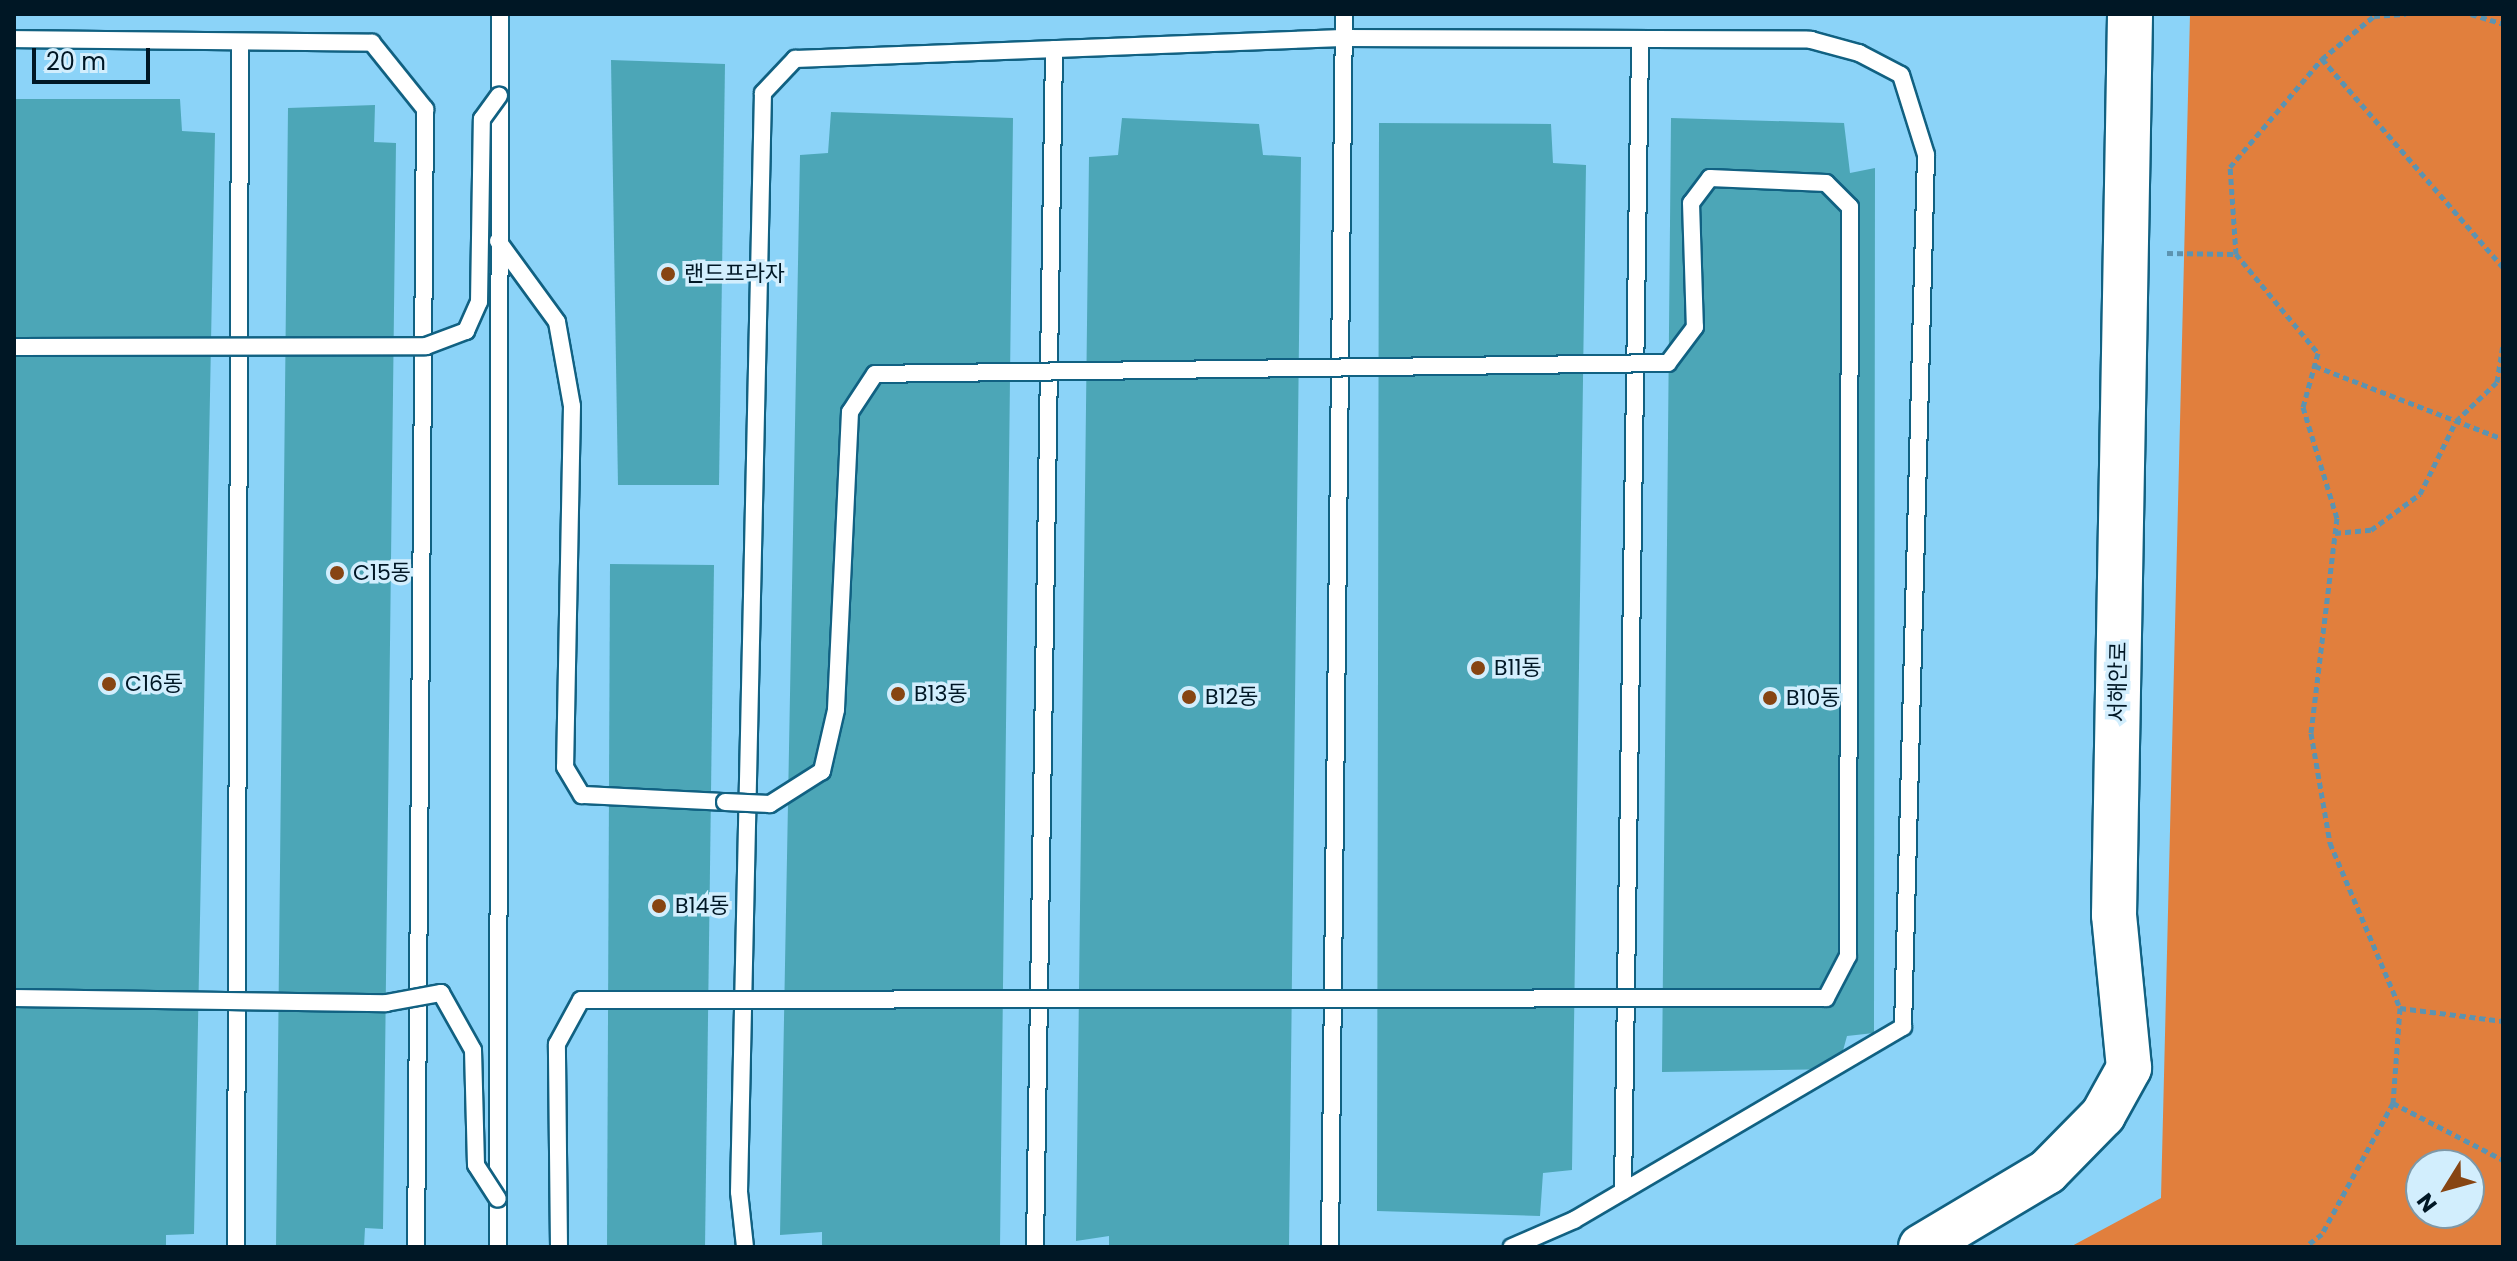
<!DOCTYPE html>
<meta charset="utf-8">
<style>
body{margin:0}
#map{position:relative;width:2517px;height:1261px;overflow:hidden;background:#8bd3f8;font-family:Poppins,"Noto Sans KR",sans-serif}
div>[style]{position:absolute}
.green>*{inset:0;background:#e17f3d}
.building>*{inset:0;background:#4ca6b7}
.path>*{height:5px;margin-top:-2.5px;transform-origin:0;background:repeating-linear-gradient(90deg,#5c93b0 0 6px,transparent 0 10px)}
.roads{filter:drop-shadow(2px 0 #116182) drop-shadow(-2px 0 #116182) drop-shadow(0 2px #116182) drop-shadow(0 -2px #116182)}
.service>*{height:16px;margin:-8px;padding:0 8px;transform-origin:8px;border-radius:8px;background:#fff}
.secondary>*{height:44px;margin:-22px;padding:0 22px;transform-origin:22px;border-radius:22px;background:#fff}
.bridges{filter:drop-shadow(2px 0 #116182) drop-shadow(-2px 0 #116182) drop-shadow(0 2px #116182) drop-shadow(0 -2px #116182)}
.service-bridge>*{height:16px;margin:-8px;padding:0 8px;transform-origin:8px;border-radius:8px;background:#fff}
.dots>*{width:22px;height:22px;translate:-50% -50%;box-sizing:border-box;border:4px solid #d2eefd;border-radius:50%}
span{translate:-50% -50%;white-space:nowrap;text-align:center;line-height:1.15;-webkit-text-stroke:7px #d2eefd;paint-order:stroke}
.poi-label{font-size:22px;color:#001725}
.left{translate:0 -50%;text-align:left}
.street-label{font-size:22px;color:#001725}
.frame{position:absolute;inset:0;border:16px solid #001725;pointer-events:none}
.north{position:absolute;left:2405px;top:1149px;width:80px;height:80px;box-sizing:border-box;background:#d2eefd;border:2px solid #7e98a7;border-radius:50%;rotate:233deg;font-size:22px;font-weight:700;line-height:32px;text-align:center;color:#001725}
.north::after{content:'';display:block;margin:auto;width:28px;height:36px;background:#874513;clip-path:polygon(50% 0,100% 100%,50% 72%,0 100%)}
.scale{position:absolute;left:32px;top:48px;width:118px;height:36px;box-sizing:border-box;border:4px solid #001725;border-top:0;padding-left:10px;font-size:24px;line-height:28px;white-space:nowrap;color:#001725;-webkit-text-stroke:6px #d2eefd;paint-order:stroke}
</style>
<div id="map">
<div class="green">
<div style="clip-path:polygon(evenodd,2190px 14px,2503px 14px,2503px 1247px,2070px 1247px,2161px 1198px,2190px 14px,2421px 1165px,2469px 1165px,2469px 1213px,2421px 1213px,2421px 1165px)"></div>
</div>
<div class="building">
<div style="clip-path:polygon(611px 60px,725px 64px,719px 485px,618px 485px)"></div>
<div style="clip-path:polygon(14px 99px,180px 99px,182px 131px,215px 133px,194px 1234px,166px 1235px,166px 1247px,14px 1247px)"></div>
<div style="clip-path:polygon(375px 105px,374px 142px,396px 143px,383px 1229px,365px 1228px,364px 1247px,276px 1247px,288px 108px)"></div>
<div style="clip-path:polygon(831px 112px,1013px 118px,1000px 1247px,822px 1247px,822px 1232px,780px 1235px,800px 155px,828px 153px)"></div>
<div style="clip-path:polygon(1122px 118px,1259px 124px,1263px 155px,1301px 157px,1289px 1247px,1109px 1247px,1109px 1236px,1076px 1241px,1089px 157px,1118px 155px)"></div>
<div style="clip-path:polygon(1671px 118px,1844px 123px,1850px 173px,1875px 168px,1874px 1033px,1847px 1036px,1838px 1069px,1662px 1072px)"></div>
<div style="clip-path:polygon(1379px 123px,1551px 124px,1553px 163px,1586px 165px,1572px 1170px,1543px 1173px,1540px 1216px,1377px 1211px)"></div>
<div style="clip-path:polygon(610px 564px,714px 565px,705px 1247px,607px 1247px)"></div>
</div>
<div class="path">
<div style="left:2471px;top:14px;width:34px;rotate:17deg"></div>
<div style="left:2322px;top:59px;width:276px;rotate:49deg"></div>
<div style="left:2167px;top:253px;width:69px;rotate:0.8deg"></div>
<div style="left:2236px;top:254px;width:129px;rotate:50.4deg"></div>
<div style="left:2318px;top:353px;width:56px;rotate:105.5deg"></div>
<div style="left:2303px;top:407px;width:116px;rotate:73deg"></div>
<div style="left:2337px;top:518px;width:217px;rotate:96.9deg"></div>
<div style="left:2311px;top:733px;width:112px;rotate:80.2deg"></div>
<div style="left:2330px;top:843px;width:179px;rotate:67deg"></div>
<div style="left:2400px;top:1008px;width:95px;rotate:94.2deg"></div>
<div style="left:2393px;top:1103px;width:149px;rotate:118.5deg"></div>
<div style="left:2322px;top:1234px;width:21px;rotate:143deg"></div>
<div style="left:2236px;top:254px;width:87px;rotate:-93.9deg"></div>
<div style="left:2230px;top:167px;width:142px;rotate:-49.6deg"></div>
<div style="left:2322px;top:59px;width:67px;rotate:-39.6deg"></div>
<div style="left:2374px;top:16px;width:32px;rotate:-4deg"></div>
<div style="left:2315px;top:366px;width:202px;rotate:21.2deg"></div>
<div style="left:2335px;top:533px;width:36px;rotate:-5deg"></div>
<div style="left:2371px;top:530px;width:61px;rotate:-36.3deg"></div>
<div style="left:2420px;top:494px;width:81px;rotate:-63.7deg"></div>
<div style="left:2456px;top:421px;width:57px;rotate:-43.6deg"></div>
<div style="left:2497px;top:382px;width:36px;rotate:-81deg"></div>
<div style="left:2400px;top:1008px;width:104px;rotate:7.2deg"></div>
<div style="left:2393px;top:1103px;width:124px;rotate:27.4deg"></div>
</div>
<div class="roads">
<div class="service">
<div style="left:14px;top:39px;width:358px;rotate:0.6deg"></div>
<div style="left:372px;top:43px;width:85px;rotate:51.2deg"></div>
<div style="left:425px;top:109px;width:1138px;rotate:90.45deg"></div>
<div style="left:498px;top:241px;width:100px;rotate:53.9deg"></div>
<div style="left:557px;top:322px;width:85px;rotate:79.9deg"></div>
<div style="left:572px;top:406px;width:361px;rotate:91.1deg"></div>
<div style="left:565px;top:767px;width:33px;rotate:59deg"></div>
<div style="left:582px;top:795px;width:143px;rotate:2.8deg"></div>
<div style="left:1623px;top:1191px;width:1151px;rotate:-89.15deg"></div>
<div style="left:236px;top:1247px;width:1205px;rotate:-89.81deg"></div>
<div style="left:498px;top:1247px;width:1233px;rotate:-89.91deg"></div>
<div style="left:745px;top:1247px;width:55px;rotate:-96.2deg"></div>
<div style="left:739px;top:1192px;width:1099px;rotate:-88.75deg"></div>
<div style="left:763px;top:93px;width:47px;rotate:-46.7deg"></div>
<div style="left:795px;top:59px;width:548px;rotate:-2.19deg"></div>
<div style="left:1343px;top:38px;width:468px;rotate:0.2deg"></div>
<div style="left:1811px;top:40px;width:50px;rotate:15.2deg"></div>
<div style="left:1859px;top:53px;width:47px;rotate:27.6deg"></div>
<div style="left:1901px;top:75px;width:84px;rotate:72.6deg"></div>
<div style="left:1926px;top:155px;width:872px;rotate:91.51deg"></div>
<div style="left:1903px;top:1027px;width:381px;rotate:149.6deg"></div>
<div style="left:1574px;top:1220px;width:68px;rotate:156.5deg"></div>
<div style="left:1035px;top:1247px;width:1198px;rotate:-89.09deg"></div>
<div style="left:1330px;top:1247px;width:1233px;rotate:-89.35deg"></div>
</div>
<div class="secondary">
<div style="left:1921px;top:1247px;width:147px;rotate:-30.8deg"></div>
<div style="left:2047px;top:1172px;width:80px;rotate:-45.5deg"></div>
<div style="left:2103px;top:1115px;width:54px;rotate:-61deg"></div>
<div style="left:2129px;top:1068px;width:154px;rotate:-95.6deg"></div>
<div style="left:2114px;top:915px;width:901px;rotate:-88.98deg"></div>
</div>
</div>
<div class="bridges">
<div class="service-bridge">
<div style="left:14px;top:347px;width:412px;rotate:-0.1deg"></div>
<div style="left:426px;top:346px;width:43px;rotate:-20.6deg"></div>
<div style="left:466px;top:331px;width:32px;rotate:-66deg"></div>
<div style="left:479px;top:302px;width:183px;rotate:-89.1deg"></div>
<div style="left:482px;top:119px;width:29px;rotate:-54deg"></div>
<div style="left:14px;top:998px;width:372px;rotate:0.8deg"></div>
<div style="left:386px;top:1003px;width:56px;rotate:-10.3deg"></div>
<div style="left:441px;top:993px;width:65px;rotate:60.7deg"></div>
<div style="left:473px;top:1050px;width:115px;rotate:88.5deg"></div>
<div style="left:476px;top:1165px;width:40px;rotate:57.1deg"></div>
<div style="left:559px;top:1247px;width:203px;rotate:-90.6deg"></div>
<div style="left:557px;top:1044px;width:50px;rotate:-61.4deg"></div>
<div style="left:581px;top:1000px;width:1245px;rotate:-0.09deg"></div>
<div style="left:1826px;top:998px;width:47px;rotate:-62.4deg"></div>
<div style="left:1848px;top:956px;width:749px;rotate:-89.85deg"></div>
<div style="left:1850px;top:207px;width:34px;rotate:-135deg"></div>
<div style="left:1826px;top:183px;width:116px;rotate:-177.5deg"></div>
<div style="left:1710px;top:178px;width:31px;rotate:127deg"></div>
<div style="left:1691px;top:203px;width:124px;rotate:88.2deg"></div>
<div style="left:1695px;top:327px;width:45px;rotate:126.9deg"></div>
<div style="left:1668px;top:363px;width:793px;rotate:179.21deg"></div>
<div style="left:875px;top:374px;width:45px;rotate:123.3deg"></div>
<div style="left:850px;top:412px;width:298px;rotate:92.7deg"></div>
<div style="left:836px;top:710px;width:63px;rotate:102.9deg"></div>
<div style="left:822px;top:771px;width:62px;rotate:147.6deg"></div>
<div style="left:770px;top:804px;width:45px;rotate:-177.5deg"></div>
</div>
</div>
<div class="dots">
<div style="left:668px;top:274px;background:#874513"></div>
<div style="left:337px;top:573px;background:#874513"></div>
<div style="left:1478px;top:668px;background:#874513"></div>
<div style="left:109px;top:684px;background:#874513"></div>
<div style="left:898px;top:694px;background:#874513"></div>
<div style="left:1189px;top:697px;background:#874513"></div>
<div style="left:1770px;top:698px;background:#874513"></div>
<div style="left:659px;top:906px;background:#874513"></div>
</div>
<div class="poi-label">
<span class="left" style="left:684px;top:274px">랜드프라자</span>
<span class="left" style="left:353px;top:573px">C15동</span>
<span class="left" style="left:1494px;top:668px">B11동</span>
<span class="left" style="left:125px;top:684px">C16동</span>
<span class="left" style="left:914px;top:694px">B13동</span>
<span class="left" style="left:1205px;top:697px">B12동</span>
<span class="left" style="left:1786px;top:698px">B10동</span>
<span class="left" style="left:675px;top:906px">B14동</span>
</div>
<div class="street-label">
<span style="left:2118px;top:682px;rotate:-89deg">서해안로</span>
</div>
<div class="frame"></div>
<div class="north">N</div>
<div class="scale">20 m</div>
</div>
